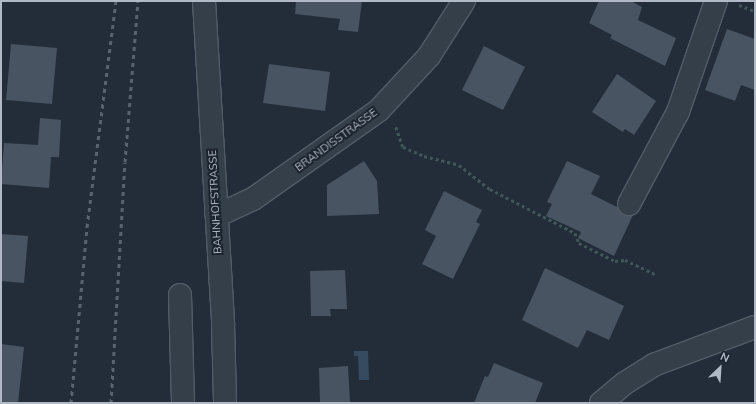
<!DOCTYPE html>
<style>
body{margin:0}
#map{position:relative;width:756px;height:404px;overflow:hidden;background:#222d39;font-family:Mulish,sans-serif}
div>[style]{position:absolute}
.water>*{inset:0;background:#364a60}
.building>*{inset:0;background:#485462}
.path>*{height:2.5px;margin-top:-1.25px;transform-origin:0;background:repeating-linear-gradient(90deg,#415657 0 3px,transparent 0 6px)}
.roads{filter:drop-shadow(1px 0 #535c67) drop-shadow(-1px 0 #535c67) drop-shadow(0 1px #535c67) drop-shadow(0 -1px #535c67)}
.minor>*{height:22px;margin:-11px;padding:0 11px;transform-origin:11px;border-radius:11px;background:#353f49}
.rail>*{height:3px;margin-top:-1.5px;transform-origin:0;background:repeating-linear-gradient(90deg,#576370 0 4px,transparent 0 8px)}
span{translate:-50% -50%;white-space:nowrap;text-align:center;line-height:1.15;-webkit-text-stroke:4px #1b242e;paint-order:stroke}
.street-label{font-size:11px;color:#b0b9c5}
.frame{position:absolute;inset:0;border:2px solid #b0b9c5;pointer-events:none}
.north{position:absolute;left:700px;top:348px;width:40px;height:40px;-webkit-text-stroke:3px #1b242e;paint-order:stroke;rotate:25deg;font-size:11px;font-weight:700;line-height:16px;text-align:center;color:#b0b9c5}
.north::after{content:'';display:block;margin:auto;width:14px;height:18px;background:#b0b9c5;clip-path:polygon(50% 0,100% 100%,50% 72%,0 100%)}
</style>
<div id="map">
<div class="water">
<div style="clip-path:polygon(354px 351px,368px 351px,369px 380px,359px 380px,358px 356px,354px 356px)"></div>
</div>
<div class="building">
<div style="clip-path:polygon(296px 1px,362px 1px,358px 32px,338px 30px,340px 19px,295px 14px)"></div>
<div style="clip-path:polygon(599px 1px,631px 1px,642px 7px,638px 20px,676px 38px,665px 66px,610px 38px,612px 35px,589px 23px)"></div>
<div style="clip-path:polygon(727px 29px,755px 39px,755px 90px,741px 85px,735px 101px,705px 90px)"></div>
<div style="clip-path:polygon(11px 44px,57px 48px,52px 104px,6px 100px)"></div>
<div style="clip-path:polygon(484px 46px,525px 67px,503px 110px,462px 90px)"></div>
<div style="clip-path:polygon(269px 64px,330px 72px,325px 111px,263px 103px)"></div>
<div style="clip-path:polygon(617px 74px,656px 101px,634px 135px,625px 129px,623px 132px,592px 112px)"></div>
<div style="clip-path:polygon(40px 118px,61px 120px,59px 157px,51px 157px,49px 188px,1px 184px,4px 143px,38px 145px)"></div>
<div style="clip-path:polygon(364px 161px,377px 181px,379px 214px,327px 216px,327px 185px)"></div>
<div style="clip-path:polygon(567px 161px,600px 176px,591px 194px,617px 207px,623px 215px,633px 215px,614px 256px,578px 238px,581px 232px,546px 216px,552px 204px,547px 202px)"></div>
<div style="clip-path:polygon(444px 191px,482px 210px,476px 222px,480px 224px,453px 279px,422px 264px,436px 236px,425px 230px)"></div>
<div style="clip-path:polygon(1px 234px,28px 236px,24px 283px,1px 281px)"></div>
<div style="clip-path:polygon(545px 268px,624px 306px,609px 340px,587px 330px,578px 348px,522px 320px)"></div>
<div style="clip-path:polygon(345px 270px,347px 309px,330px 309px,331px 316px,311px 316px,310px 271px)"></div>
<div style="clip-path:polygon(1px 344px,24px 347px,18px 403px,1px 403px)"></div>
<div style="clip-path:polygon(494px 363px,543px 383px,535px 403px,474px 403px,485px 376px,488px 377px)"></div>
<div style="clip-path:polygon(348px 366px,350px 402px,320px 403px,319px 368px)"></div>
</div>
<div class="path">
<div style="left:739px;top:5px;width:17px;rotate:21deg"></div>
<div style="left:396px;top:127px;width:21px;rotate:71deg"></div>
<div style="left:403px;top:147px;width:23px;rotate:23deg"></div>
<div style="left:424px;top:156px;width:36px;rotate:14deg"></div>
<div style="left:459px;top:165px;width:39px;rotate:38deg"></div>
<div style="left:490px;top:189px;width:96px;rotate:27.4deg"></div>
<div style="left:575px;top:233px;width:11px;rotate:68deg"></div>
<div style="left:579px;top:243px;width:40px;rotate:26.6deg"></div>
<div style="left:615px;top:261px;width:10px;rotate:-6deg"></div>
<div style="left:625px;top:260px;width:35px;rotate:25deg"></div>
</div>
<div class="roads">
<div class="minor">
<div style="left:204px;top:1px;width:324px;rotate:86.6deg"></div>
<div style="left:223px;top:324px;width:79px;rotate:88.5deg"></div>
<div style="left:629px;top:204px;width:104px;rotate:-62deg"></div>
<div style="left:678px;top:112px;width:117px;rotate:-71.1deg"></div>
<div style="left:216px;top:212px;width:11px;rotate:-5deg"></div>
<div style="left:227px;top:211px;width:29px;rotate:-25deg"></div>
<div style="left:253px;top:199px;width:154px;rotate:-35.2deg"></div>
<div style="left:379px;top:110px;width:74px;rotate:-47.2deg"></div>
<div style="left:429px;top:56px;width:65px;rotate:-57.5deg"></div>
<div style="left:180px;top:295px;width:108px;rotate:88.4deg"></div>
<div style="left:601px;top:403px;width:31px;rotate:-40deg"></div>
<div style="left:625px;top:383px;width:36px;rotate:-32deg"></div>
<div style="left:656px;top:364px;width:106px;rotate:-20.5deg"></div>
</div>
</div>
<div class="rail">
<div style="left:71px;top:403px;width:177px;rotate:-84.8deg"></div>
<div style="left:87px;top:227px;width:228px;rotate:-82.7deg"></div>
<div style="left:111px;top:403px;width:241px;rotate:-86.7deg"></div>
<div style="left:125px;top:162px;width:162px;rotate:-85.4deg"></div>
</div>
<div class="street-label">
<span style="left:336px;top:140px;rotate:-36deg">BRANDISSTRASSE</span>
<span style="left:215px;top:202px;rotate:-93deg">BAHNHOFSTRASSE</span>
</div>
<div class="frame"></div>
<div class="north">N</div>
</div>
